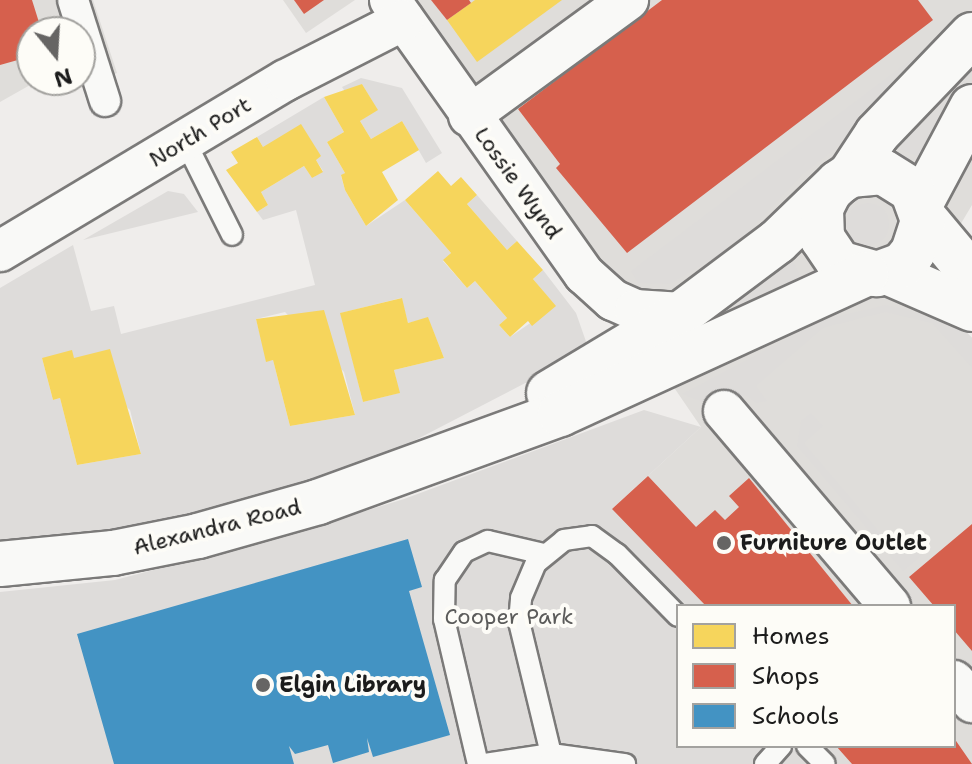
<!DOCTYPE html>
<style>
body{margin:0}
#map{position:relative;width:972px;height:764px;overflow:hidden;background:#efedeb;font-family:"Shantell Sans",sans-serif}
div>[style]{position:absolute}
.built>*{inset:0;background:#dfddda}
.green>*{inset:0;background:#dedcda}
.round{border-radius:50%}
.homes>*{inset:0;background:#f6d55c}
.shops>*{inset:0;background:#d6604d}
.schools>*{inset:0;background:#4393c3}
.roads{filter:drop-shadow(2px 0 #7b7a79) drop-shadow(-2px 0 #7b7a79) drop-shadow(0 2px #7b7a79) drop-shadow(0 -2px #7b7a79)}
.service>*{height:20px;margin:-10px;padding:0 10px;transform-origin:10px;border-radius:10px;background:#f9f9f7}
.pedestrian>*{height:30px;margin:-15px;padding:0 15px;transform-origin:15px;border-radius:15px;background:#f9f9f7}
.minor>*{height:40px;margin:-20px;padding:0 20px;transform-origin:20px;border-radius:20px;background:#f9f9f7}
.primary>*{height:44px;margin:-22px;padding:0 22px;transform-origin:22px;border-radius:22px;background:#f9f9f7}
.trunk>*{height:44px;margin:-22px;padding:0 22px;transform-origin:22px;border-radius:22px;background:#f9f9f7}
.dots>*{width:22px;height:22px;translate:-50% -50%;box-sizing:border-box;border:4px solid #fdfcf7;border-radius:50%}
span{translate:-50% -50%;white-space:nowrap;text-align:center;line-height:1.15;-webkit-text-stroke:8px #fdfcf7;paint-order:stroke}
.street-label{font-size:22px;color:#1c1c1c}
.poi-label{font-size:22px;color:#1c1c1c;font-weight:700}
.left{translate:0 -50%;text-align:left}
.park-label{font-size:22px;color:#5b5b5a}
.legend{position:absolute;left:676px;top:604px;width:280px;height:144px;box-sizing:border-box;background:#fdfcf7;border:2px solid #a3a29f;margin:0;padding:10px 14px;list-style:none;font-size:24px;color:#1c1c1c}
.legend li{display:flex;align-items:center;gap:16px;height:40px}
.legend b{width:40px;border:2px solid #a3a29f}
.north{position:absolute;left:16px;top:16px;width:80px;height:80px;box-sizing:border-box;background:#fdfcf7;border:2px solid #a3a29f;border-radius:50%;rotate:162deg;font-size:22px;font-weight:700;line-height:32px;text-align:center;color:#1c1c1c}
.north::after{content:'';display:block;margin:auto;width:28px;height:36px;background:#666564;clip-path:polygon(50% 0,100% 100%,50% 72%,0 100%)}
</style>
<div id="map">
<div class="built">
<div style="clip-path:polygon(0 0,93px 0,117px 73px,98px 80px,80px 32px,32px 32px,32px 80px,39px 80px,0 102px)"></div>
<div style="clip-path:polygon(283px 0,355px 0,306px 33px)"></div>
<div style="clip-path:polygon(409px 0,972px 0,972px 205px,944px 252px,954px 319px,972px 338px,972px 764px,852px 764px,836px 746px,954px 746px,954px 606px,706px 606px,612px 509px,701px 427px)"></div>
</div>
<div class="green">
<div style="clip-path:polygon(930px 45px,938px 47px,879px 114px,803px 174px,737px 244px,670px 284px,638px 283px,631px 271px)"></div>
<div style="clip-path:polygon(967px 68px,972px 74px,940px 121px,926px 154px,920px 157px,901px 150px,902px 136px)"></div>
<div style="clip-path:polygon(361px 78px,402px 88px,442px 153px,426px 163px,402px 121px,371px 139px,360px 121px,377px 109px,362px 84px,346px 93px,342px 87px)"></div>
<div style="clip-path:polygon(evenodd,324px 97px,344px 132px,327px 142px,345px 173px,341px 176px,345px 190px,366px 226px,405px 200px,451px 253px,443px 261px,467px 288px,475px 281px,507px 318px,499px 325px,510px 337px,555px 306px,533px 279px,543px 270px,576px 313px,589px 350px,375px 461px,193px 516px,109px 534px,0 544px,0 288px,73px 245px,91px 311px,114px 306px,121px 334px,315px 285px,296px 210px,263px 220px,257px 212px,268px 205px,261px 192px,304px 166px,312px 178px,323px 171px,316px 160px,263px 147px,257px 137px,324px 97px,401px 298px,408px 323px,428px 318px,444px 358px,394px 370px,399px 393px,363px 402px,341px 313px,401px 298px,324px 97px,285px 312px,344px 372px,355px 415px,290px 426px,273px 360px,267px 361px,256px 319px,285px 312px,324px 97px,42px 358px,74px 358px,130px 410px,141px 454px,77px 465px,60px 398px,53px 400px,42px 358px)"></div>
<div style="clip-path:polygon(168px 191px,184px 194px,198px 212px,83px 240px)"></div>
<div style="clip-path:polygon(477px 195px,517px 241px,507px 250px,467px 204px)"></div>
<div class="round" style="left:847px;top:203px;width:42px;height:42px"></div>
<div style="clip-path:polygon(792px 260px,804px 282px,698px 335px)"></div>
<div style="clip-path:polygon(885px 305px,954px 320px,972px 338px,972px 368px,932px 323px,885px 312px,823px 328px,756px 386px,767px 401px,756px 403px,746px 395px,708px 404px,682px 394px,823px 320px)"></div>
<div style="clip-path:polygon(644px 410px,701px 427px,612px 509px,706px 606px,678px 606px,678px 746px,836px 746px,852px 764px,0 764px,0 592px,115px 580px,284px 536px,404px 499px)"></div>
<div style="clip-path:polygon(811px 413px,823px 426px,804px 443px,889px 543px,902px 533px,921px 556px,903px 571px,797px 446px,801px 421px)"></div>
</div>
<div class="homes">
<div style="clip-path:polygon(475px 0,562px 0,477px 62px,447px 20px)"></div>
<div style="clip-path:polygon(362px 84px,378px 110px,360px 121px,371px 139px,402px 121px,419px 150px,382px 172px,398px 200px,366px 226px,345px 190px,341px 175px,345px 173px,327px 142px,344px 132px,324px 97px)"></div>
<div style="clip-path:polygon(301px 124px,321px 156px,316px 160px,323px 172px,312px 178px,304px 166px,261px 192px,268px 205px,257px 212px,226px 170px,238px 163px,231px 152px,257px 137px,263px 147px)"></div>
<div style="clip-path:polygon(438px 171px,451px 186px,461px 177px,477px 195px,467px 204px,507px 250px,517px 241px,543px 270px,533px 279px,556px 306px,532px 326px,528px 321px,510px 337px,499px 325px,507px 318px,475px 281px,467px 288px,443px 260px,451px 253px,405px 200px)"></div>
<div style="clip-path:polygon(402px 298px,408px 323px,428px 317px,444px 358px,394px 370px,400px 393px,363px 402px,340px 313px)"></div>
<div style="clip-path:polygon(324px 310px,355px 415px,290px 426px,273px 360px,266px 362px,256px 319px)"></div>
<div style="clip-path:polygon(110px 349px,141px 454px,77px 465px,60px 398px,53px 400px,42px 358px,72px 350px,74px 358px)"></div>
</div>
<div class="shops">
<div style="clip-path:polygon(0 0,32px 0,42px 32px,32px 32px,32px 56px,0 65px)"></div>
<div style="clip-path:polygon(294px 0,324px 0,304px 14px)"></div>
<div style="clip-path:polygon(431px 0,469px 0,471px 3px,447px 20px)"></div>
<div style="clip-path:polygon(662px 0,918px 0,933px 20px,627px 253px,556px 168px,560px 164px,518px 109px)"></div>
<div style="clip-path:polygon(648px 476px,696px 527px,715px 510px,725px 520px,739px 507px,729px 496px,749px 478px,853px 606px,706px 606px,612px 509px)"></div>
<div style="clip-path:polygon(972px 524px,972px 651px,954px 630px,954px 606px,934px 606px,909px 577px)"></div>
<div style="clip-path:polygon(954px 738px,972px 764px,852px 764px,836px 746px,954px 746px)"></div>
</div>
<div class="schools">
<div style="clip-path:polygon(408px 539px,422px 587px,409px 591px,450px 735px,373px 757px,367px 738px,369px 752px,333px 763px,328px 745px,295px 754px,289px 746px,294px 764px,114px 764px,77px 634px)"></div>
</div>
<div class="roads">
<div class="service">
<div style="left:185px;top:141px;width:105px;rotate:63.4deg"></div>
<div style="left:807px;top:746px;width:25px;rotate:45deg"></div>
<div style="left:551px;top:754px;width:136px;rotate:-103.6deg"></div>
<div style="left:519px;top:622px;width:24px;rotate:-85deg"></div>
<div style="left:521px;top:598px;width:38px;rotate:-67deg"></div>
<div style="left:536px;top:563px;width:36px;rotate:-39deg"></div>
<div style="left:564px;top:540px;width:28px;rotate:-8deg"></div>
<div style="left:592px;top:536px;width:31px;rotate:36deg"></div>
<div style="left:617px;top:554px;width:87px;rotate:45.5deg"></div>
<div style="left:478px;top:764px;width:149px;rotate:-103.2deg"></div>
<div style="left:444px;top:619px;width:39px;rotate:-89deg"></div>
<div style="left:445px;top:580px;width:34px;rotate:-56deg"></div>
<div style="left:464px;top:552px;width:26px;rotate:-25deg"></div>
<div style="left:488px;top:541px;width:57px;rotate:13.1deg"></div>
<div style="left:485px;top:764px;width:67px;rotate:-8.6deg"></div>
<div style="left:551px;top:754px;width:75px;rotate:7.7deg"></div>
<div style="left:765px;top:764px;width:24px;rotate:-48deg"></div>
</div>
<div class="pedestrian">
<div style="left:73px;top:0;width:106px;rotate:72.4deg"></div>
</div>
<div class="minor">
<div style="left:390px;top:0;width:336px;rotate:54.7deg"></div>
<div style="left:584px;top:274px;width:39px;rotate:42deg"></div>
<div style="left:613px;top:300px;width:24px;rotate:24deg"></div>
<div style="left:635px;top:310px;width:47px;rotate:3.7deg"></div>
<div style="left:469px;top:116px;width:197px;rotate:-36.1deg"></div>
<div style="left:0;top:251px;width:333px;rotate:-30.9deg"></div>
<div style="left:286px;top:80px;width:132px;rotate:-27deg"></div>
<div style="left:724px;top:411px;width:256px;rotate:49.6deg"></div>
<div style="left:954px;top:681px;width:28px;rotate:49deg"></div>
</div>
<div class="primary">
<div style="left:922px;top:215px;width:78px;rotate:50.2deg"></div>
<div style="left:887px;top:272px;width:93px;rotate:23.5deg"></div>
</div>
<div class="trunk">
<div style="left:850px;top:175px;width:49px;rotate:-56.6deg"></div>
<div style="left:877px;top:134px;width:137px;rotate:-46.2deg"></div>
<div style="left:920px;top:205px;width:111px;rotate:-62deg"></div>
<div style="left:549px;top:393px;width:155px;rotate:-31deg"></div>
<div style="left:682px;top:313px;width:119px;rotate:-36.8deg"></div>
<div style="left:777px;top:242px;width:85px;rotate:-44deg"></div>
<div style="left:838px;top:183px;width:14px;rotate:-34deg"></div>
<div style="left:850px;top:175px;width:33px;rotate:-5deg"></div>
<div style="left:883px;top:172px;width:34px;rotate:32deg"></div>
<div style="left:912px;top:190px;width:33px;rotate:70deg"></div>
<div style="left:923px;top:221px;width:33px;rotate:108deg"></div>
<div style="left:913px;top:252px;width:17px;rotate:130deg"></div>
<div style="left:902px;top:265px;width:27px;rotate:160deg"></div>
<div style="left:877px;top:274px;width:40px;rotate:-164deg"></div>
<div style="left:839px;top:263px;width:30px;rotate:-124deg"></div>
<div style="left:822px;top:238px;width:30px;rotate:-92deg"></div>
<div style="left:821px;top:208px;width:16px;rotate:-63deg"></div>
<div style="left:0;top:564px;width:114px;rotate:-5.6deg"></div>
<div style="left:113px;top:553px;width:87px;rotate:-11.3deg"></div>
<div style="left:198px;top:536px;width:125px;rotate:-15.8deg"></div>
<div style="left:318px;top:502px;width:258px;rotate:-20deg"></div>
<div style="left:560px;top:414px;width:337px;rotate:-24.6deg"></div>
</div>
</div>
<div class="dots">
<div style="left:724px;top:543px;background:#666564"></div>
<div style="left:263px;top:685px;background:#666564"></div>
</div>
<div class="street-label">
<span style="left:200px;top:132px;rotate:-31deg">North Port</span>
<span style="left:518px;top:183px;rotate:54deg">Lossie Wynd</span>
<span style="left:217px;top:527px;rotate:-14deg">Alexandra Road</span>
</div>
<div class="poi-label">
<span class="left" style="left:740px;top:543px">Furniture Outlet</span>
<span class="left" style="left:279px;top:685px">Elgin Library</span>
</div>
<div class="park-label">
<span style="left:509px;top:617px">Cooper Park</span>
</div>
<ul class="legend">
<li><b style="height:22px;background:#f6d55c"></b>Homes</li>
<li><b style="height:22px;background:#d6604d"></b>Shops</li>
<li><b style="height:22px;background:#4393c3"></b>Schools</li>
</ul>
<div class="north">N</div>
</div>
